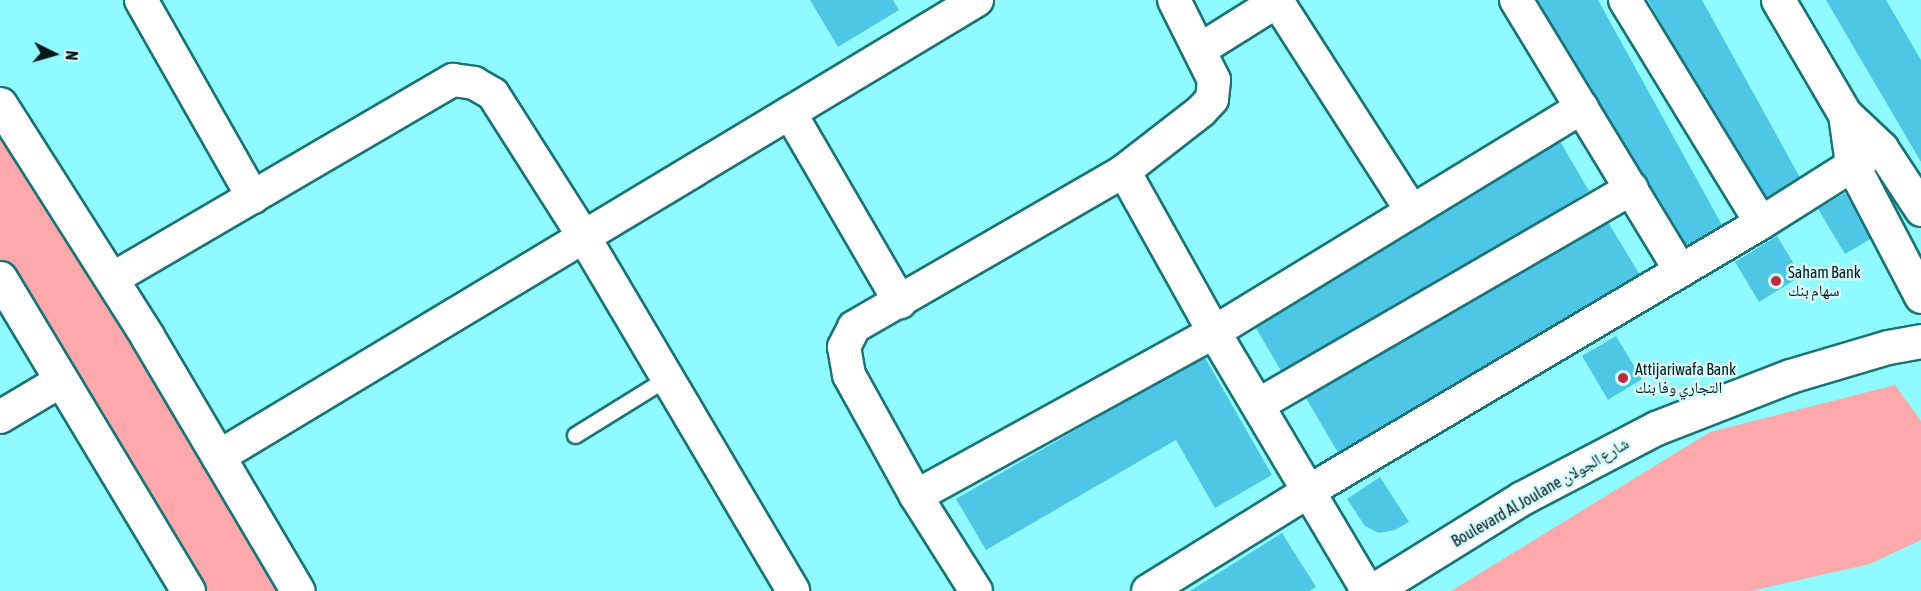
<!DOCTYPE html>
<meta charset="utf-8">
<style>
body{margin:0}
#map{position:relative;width:1921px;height:591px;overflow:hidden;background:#90fbfe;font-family:"Asap Condensed","Noto Naskh Arabic",sans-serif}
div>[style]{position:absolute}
.green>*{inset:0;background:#fda8aa}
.building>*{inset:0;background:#4ec7e6}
.roads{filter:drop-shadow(2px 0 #1a7477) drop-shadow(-2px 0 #1a7477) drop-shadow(0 2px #1a7477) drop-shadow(0 -2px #1a7477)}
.service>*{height:15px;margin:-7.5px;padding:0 7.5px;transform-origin:7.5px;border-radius:7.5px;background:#fff}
.minor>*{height:32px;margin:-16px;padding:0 16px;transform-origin:16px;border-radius:16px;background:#fff}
.tertiary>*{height:33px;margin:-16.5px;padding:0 16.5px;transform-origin:16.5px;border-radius:16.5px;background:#fff}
.secondary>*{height:33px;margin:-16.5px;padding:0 16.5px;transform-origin:16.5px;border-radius:16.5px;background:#fff}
.dots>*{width:16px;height:16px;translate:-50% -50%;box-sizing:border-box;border:3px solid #d6fcfd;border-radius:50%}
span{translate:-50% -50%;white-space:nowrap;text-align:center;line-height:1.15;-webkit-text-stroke:5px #d6fcfd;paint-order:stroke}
.poi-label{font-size:16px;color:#03191a}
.left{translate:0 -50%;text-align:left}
.street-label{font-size:16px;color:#03191a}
.north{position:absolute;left:24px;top:24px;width:60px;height:60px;-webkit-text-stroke:4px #d6fcfd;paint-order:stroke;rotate:95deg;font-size:16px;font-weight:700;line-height:24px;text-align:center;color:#03191a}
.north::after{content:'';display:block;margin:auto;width:21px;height:27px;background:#03191a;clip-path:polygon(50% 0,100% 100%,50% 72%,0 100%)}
</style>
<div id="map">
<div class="green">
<div style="clip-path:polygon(0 134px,298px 591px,188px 591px,0 264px)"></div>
<div style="clip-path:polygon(1895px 385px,1921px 421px,1921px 540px,1870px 564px,1751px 591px,1451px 591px,1710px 432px)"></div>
</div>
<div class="building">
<div style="clip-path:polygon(810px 0,893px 0,899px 10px,838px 47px)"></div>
<div style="clip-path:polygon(1534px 0,1598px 0,1722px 225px,1673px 253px)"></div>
<div style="clip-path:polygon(1648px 0,1702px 0,1803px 183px,1762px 206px)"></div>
<div style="clip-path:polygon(1826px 0,1886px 0,1921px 60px,1921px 162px)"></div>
<div style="clip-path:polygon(1558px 138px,1589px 191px,1284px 376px,1253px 323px)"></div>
<div style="clip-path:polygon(1845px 193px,1872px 238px,1845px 254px,1818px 209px)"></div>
<div style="clip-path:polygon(1602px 212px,1640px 275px,1340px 456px,1303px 393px)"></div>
<div style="clip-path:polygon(1777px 236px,1801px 276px,1759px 302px,1735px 262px)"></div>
<div style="clip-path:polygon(1616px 336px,1642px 379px,1608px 400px,1582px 356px)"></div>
<div style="clip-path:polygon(1204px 356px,1272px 475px,1215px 508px,1176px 440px,986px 550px,956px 499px)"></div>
<div style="clip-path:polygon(1380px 477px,1409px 522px,1395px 530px,1379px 533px,1365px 526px,1347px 499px)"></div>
<div style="clip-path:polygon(1282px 533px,1316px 587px,1309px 591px,1190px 591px)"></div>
</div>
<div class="roads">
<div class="service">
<div style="left:575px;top:435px;width:108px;rotate:-31.8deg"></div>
</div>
<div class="minor">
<div style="left:141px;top:0;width:227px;rotate:60.4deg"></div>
<div style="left:1516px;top:0;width:317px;rotate:58.7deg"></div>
<div style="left:1625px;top:0;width:261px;rotate:58.6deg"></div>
<div style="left:1277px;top:1px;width:250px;rotate:57.3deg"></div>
<div style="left:1201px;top:49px;width:92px;rotate:-32.1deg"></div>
<div style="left:790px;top:113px;width:219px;rotate:59.8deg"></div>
<div style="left:1124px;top:171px;width:184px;rotate:60.8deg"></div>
<div style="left:1214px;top:332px;width:301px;rotate:59.3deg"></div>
<div style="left:112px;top:279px;width:395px;rotate:-30.3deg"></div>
<div style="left:453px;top:80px;width:21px;rotate:8deg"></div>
<div style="left:474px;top:83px;width:22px;rotate:30deg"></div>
<div style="left:493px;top:94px;width:169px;rotate:57.5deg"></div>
<div style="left:584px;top:237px;width:411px;rotate:59.4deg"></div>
<div style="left:1258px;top:405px;width:432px;rotate:-30.1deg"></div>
<div style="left:0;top:417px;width:72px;rotate:-30.8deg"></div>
<div style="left:218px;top:457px;width:886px;rotate:-31.05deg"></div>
<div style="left:916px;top:496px;width:340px;rotate:-28.8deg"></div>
<div style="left:1214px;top:332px;width:431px;rotate:-31.4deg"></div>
<div style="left:976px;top:591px;width:112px;rotate:-122.3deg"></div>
<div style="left:916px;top:496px;width:138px;rotate:-119deg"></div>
<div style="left:849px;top:375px;width:28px;rotate:-100deg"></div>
<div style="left:844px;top:347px;width:22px;rotate:-63deg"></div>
<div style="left:854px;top:327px;width:312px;rotate:-30deg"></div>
<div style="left:1124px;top:171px;width:98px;rotate:-37.9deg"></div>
<div style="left:1201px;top:111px;width:16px;rotate:-47deg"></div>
<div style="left:1212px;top:99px;width:19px;rotate:-84deg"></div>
<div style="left:1214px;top:80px;width:89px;rotate:-116.6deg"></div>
<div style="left:1148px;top:591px;width:190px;rotate:-31.8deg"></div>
<div style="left:1309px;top:491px;width:525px;rotate:-30.66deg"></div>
<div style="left:1761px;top:223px;width:135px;rotate:-32.3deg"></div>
</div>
<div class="tertiary">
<div style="left:1778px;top:0;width:132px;rotate:59.6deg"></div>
<div style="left:1845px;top:114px;width:50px;rotate:43.4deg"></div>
<div style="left:1881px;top:148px;width:73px;rotate:56.7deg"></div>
<div style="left:0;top:104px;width:275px;rotate:57.6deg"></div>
<div style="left:147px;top:336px;width:296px;rotate:59.4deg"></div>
<div style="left:1845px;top:114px;width:50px;rotate:82deg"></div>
<div style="left:1852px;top:164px;width:149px;rotate:62.4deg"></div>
<div style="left:0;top:278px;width:365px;rotate:59deg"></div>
</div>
<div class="secondary">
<div style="left:1372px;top:591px;width:176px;rotate:-31.8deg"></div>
<div style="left:1522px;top:498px;width:151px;rotate:-27.6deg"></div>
<div style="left:1656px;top:428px;width:144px;rotate:-21.2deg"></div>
<div style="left:1790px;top:376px;width:102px;rotate:-16.5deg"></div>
<div style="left:1888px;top:347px;width:34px;rotate:-10deg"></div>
</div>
</div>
<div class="dots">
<div style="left:1776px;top:281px;background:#bb2a41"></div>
<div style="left:1623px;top:378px;background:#bb2a41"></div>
</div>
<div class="poi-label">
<span class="left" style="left:1788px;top:281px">Saham Bank<br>سهام بنك</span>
<span class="left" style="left:1635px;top:378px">Attijariwafa Bank<br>التجاري وفا بنك</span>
</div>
<div class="street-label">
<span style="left:1540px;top:492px;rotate:-30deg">Boulevard Al Joulane شارع الجولان</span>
</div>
<div class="north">N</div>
</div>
